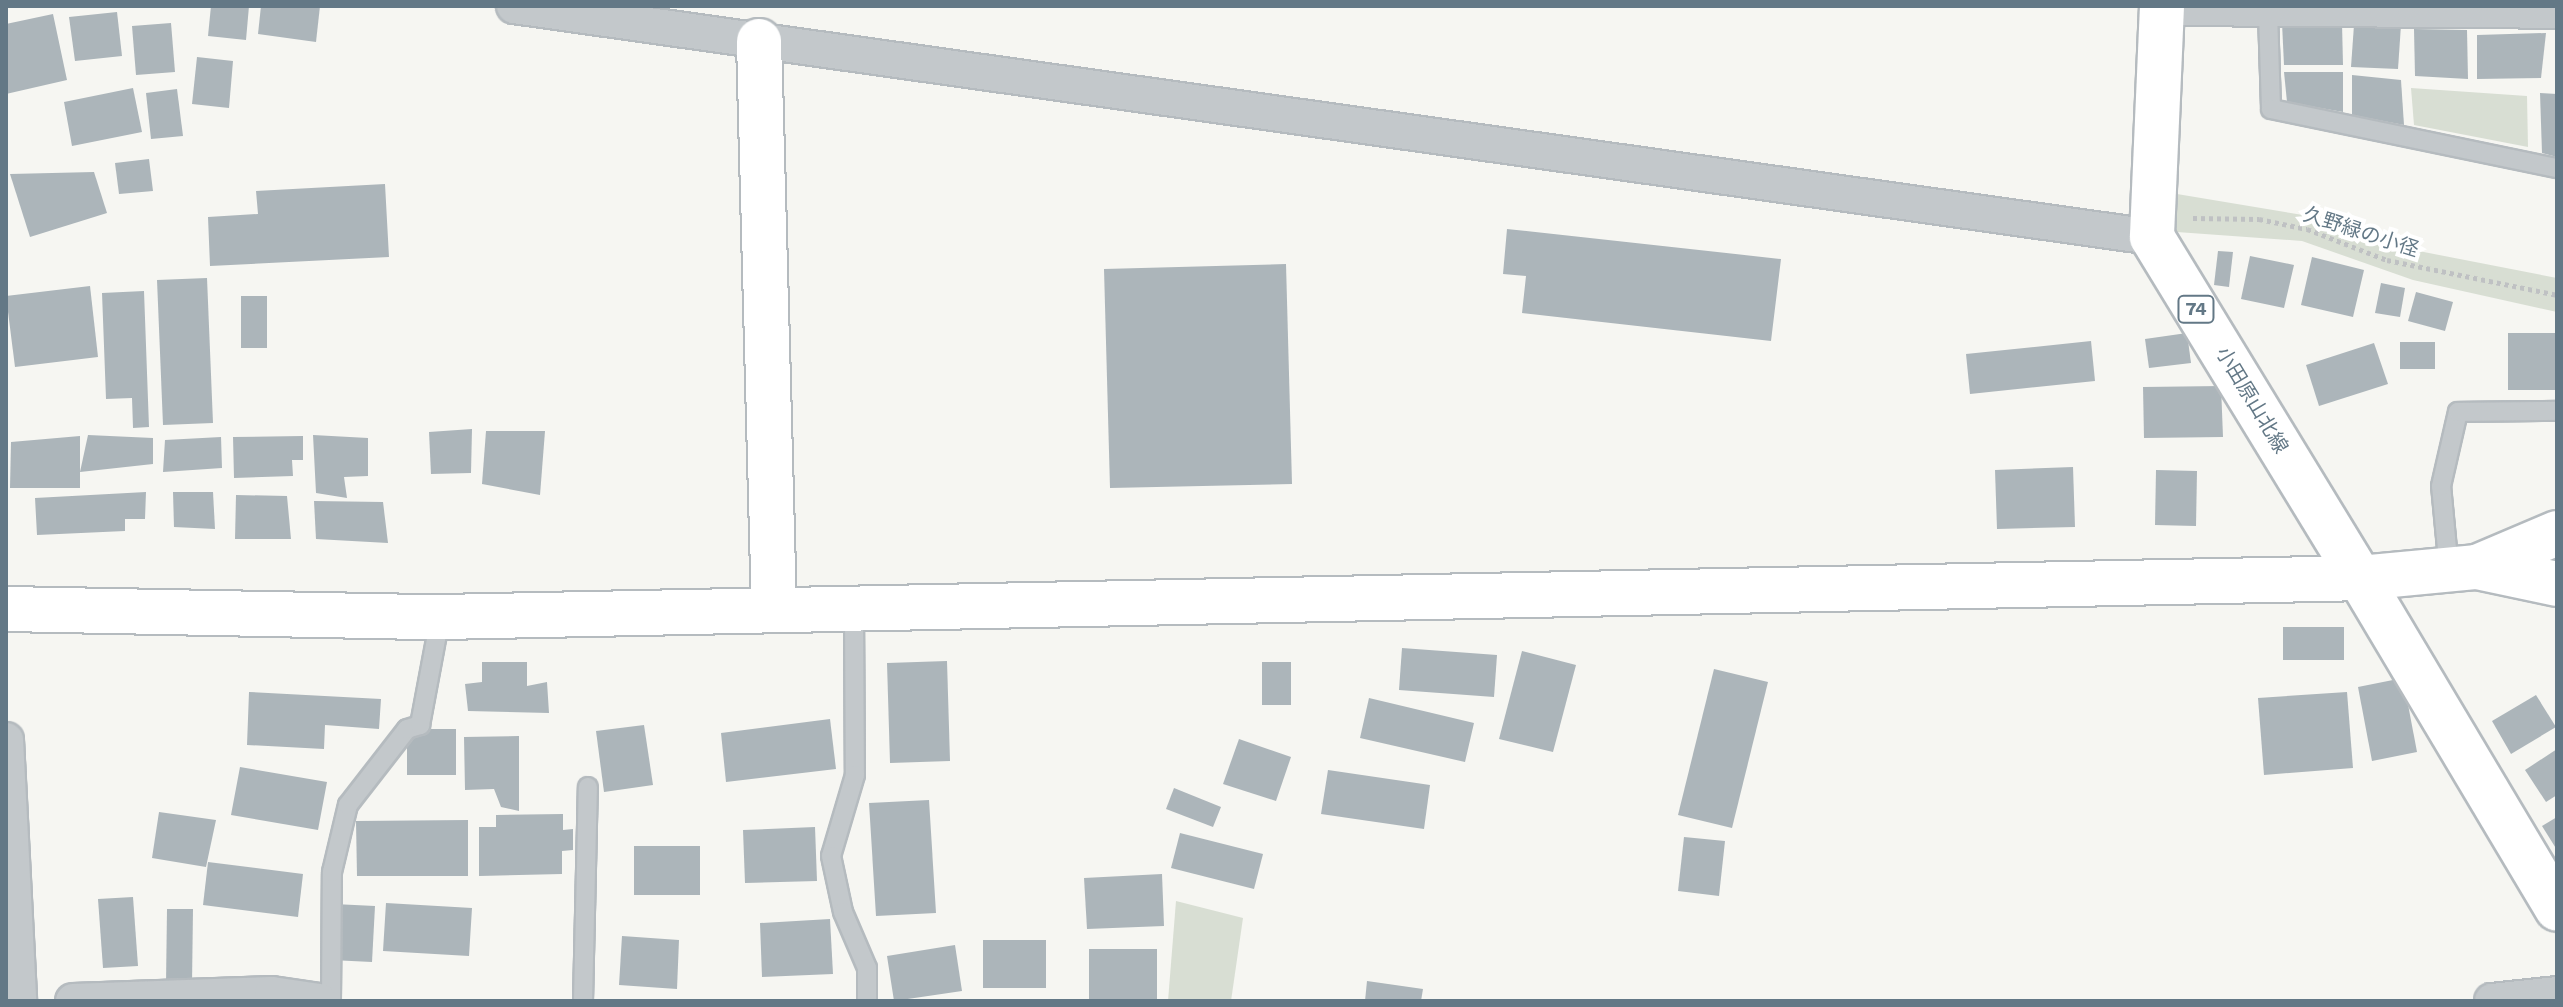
<!DOCTYPE html>
<meta charset="utf-8">
<style>
body{margin:0}
#map{position:relative;width:2563px;height:1007px;overflow:hidden;background:#f6f6f2;font-family:"Work Sans","Noto Sans JP",sans-serif}
div>[style]{position:absolute}
.green>*{inset:0;background:#d8ded3}
.building>*{inset:0;background:#acb5ba}
.path>*{height:5px;margin-top:-2.5px;transform-origin:0;background:repeating-linear-gradient(90deg,#bfc1c3 0 4px,transparent 0 8px)}
.roads{filter:drop-shadow(2px 0 #b5bbbf) drop-shadow(-2px 0 #b5bbbf) drop-shadow(0 2px #b5bbbf) drop-shadow(0 -2px #b5bbbf)}
.lane>*{height:18px;margin:-9px;padding:0 9px;transform-origin:9px;border-radius:9px;background:#c3c8cb}
.street>*{height:34px;margin:-17px;padding:0 17px;transform-origin:17px;border-radius:17px;background:#c3c8cb}
.secondary>*{height:44px;margin:-22px;padding:0 22px;transform-origin:22px;border-radius:22px;background:#fff}
.primary>*{height:44px;margin:-22px;padding:0 22px;transform-origin:22px;border-radius:22px;background:#fff}
span{translate:-50% -50%;white-space:nowrap;text-align:center;line-height:1.15;-webkit-text-stroke:8px #fff;paint-order:stroke}
.shield-label span{padding:2px 6px;background:#fff;border:2px solid;border-radius:6px;-webkit-text-stroke-width:0}
.shield-label{font-size:18px;color:#637886;font-weight:700}
.street-label{font-size:20px;color:#637886}
.frame{position:absolute;inset:0;border:8px solid #637886;pointer-events:none}
</style>
<div id="map">
<div class="green">
<div style="clip-path:polygon(2411px 88px,2527px 96px,2528px 147px,2414px 125px)"></div>
<div style="clip-path:polygon(2165px 192px,2315px 217px,2393px 246px,2557px 278px,2557px 312px,2413px 280px,2302px 241px,2163px 231px)"></div>
<div style="clip-path:polygon(1176px 901px,1243px 918px,1231px 1001px,1168px 1001px)"></div>
</div>
<div class="building">
<div style="clip-path:polygon(211px 6px,249px 6px,246px 40px,208px 36px)"></div>
<div style="clip-path:polygon(261px 6px,320px 6px,316px 42px,258px 34px)"></div>
<div style="clip-path:polygon(117px 12px,122px 56px,75px 61px,69px 17px)"></div>
<div style="clip-path:polygon(53px 14px,67px 80px,6px 94px,6px 24px)"></div>
<div style="clip-path:polygon(171px 23px,175px 72px,136px 75px,132px 26px)"></div>
<div style="clip-path:polygon(2282px 23px,2342px 23px,2343px 65px,2284px 65px)"></div>
<div style="clip-path:polygon(2354px 25px,2401px 25px,2398px 69px,2351px 67px)"></div>
<div style="clip-path:polygon(2414px 29px,2467px 30px,2468px 79px,2415px 76px)"></div>
<div style="clip-path:polygon(2546px 33px,2541px 78px,2477px 79px,2477px 35px)"></div>
<div style="clip-path:polygon(197px 57px,233px 61px,229px 108px,192px 104px)"></div>
<div style="clip-path:polygon(2284px 72px,2343px 72px,2343px 112px,2287px 102px)"></div>
<div style="clip-path:polygon(2352px 75px,2401px 80px,2404px 125px,2352px 115px)"></div>
<div style="clip-path:polygon(133px 88px,142px 132px,72px 146px,64px 102px)"></div>
<div style="clip-path:polygon(177px 89px,183px 136px,151px 139px,146px 93px)"></div>
<div style="clip-path:polygon(2540px 93px,2557px 94px,2557px 157px,2542px 153px)"></div>
<div style="clip-path:polygon(149px 159px,153px 191px,119px 194px,115px 163px)"></div>
<div style="clip-path:polygon(94px 172px,107px 213px,30px 237px,10px 174px)"></div>
<div style="clip-path:polygon(385px 184px,389px 257px,210px 266px,208px 217px,258px 214px,256px 191px)"></div>
<div style="clip-path:polygon(1507px 229px,1781px 259px,1771px 341px,1522px 313px,1526px 276px,1503px 274px)"></div>
<div style="clip-path:polygon(2218px 251px,2233px 252px,2229px 287px,2214px 285px)"></div>
<div style="clip-path:polygon(2250px 256px,2294px 265px,2284px 308px,2241px 299px)"></div>
<div style="clip-path:polygon(2312px 257px,2364px 270px,2353px 317px,2301px 305px)"></div>
<div style="clip-path:polygon(1286px 264px,1292px 484px,1110px 488px,1104px 269px)"></div>
<div style="clip-path:polygon(207px 278px,213px 423px,163px 425px,157px 280px)"></div>
<div style="clip-path:polygon(2381px 283px,2405px 288px,2400px 317px,2375px 313px)"></div>
<div style="clip-path:polygon(90px 286px,98px 357px,15px 367px,6px 296px)"></div>
<div style="clip-path:polygon(144px 291px,149px 427px,133px 428px,132px 398px,106px 399px,102px 293px)"></div>
<div style="clip-path:polygon(2416px 292px,2453px 302px,2445px 331px,2408px 321px)"></div>
<div style="clip-path:polygon(241px 296px,267px 296px,267px 348px,241px 348px)"></div>
<div style="clip-path:polygon(2187px 333px,2191px 363px,2149px 368px,2145px 339px)"></div>
<div style="clip-path:polygon(2508px 333px,2557px 333px,2557px 390px,2508px 390px)"></div>
<div style="clip-path:polygon(2091px 341px,2095px 381px,1970px 394px,1966px 354px)"></div>
<div style="clip-path:polygon(2400px 342px,2435px 342px,2435px 369px,2400px 369px)"></div>
<div style="clip-path:polygon(2374px 343px,2388px 384px,2319px 406px,2306px 365px)"></div>
<div style="clip-path:polygon(2221px 386px,2223px 437px,2144px 438px,2143px 387px)"></div>
<div style="clip-path:polygon(472px 429px,471px 473px,431px 474px,429px 432px)"></div>
<div style="clip-path:polygon(486px 431px,545px 431px,540px 495px,482px 484px)"></div>
<div style="clip-path:polygon(88px 435px,153px 438px,153px 464px,80px 472px)"></div>
<div style="clip-path:polygon(313px 435px,368px 438px,368px 476px,344px 477px,347px 498px,316px 493px)"></div>
<div style="clip-path:polygon(80px 436px,80px 488px,10px 488px,11px 442px)"></div>
<div style="clip-path:polygon(303px 436px,303px 460px,292px 460px,293px 476px,234px 478px,233px 437px)"></div>
<div style="clip-path:polygon(221px 437px,222px 468px,163px 472px,165px 440px)"></div>
<div style="clip-path:polygon(2073px 467px,2075px 527px,1997px 529px,1995px 470px)"></div>
<div style="clip-path:polygon(2156px 470px,2197px 471px,2196px 526px,2155px 525px)"></div>
<div style="clip-path:polygon(146px 492px,145px 519px,125px 519px,125px 531px,37px 535px,35px 498px)"></div>
<div style="clip-path:polygon(173px 492px,213px 492px,215px 529px,174px 527px)"></div>
<div style="clip-path:polygon(236px 495px,287px 496px,291px 539px,235px 539px)"></div>
<div style="clip-path:polygon(314px 501px,383px 502px,388px 543px,316px 539px)"></div>
<div style="clip-path:polygon(2283px 627px,2344px 627px,2344px 660px,2283px 660px)"></div>
<div style="clip-path:polygon(1402px 648px,1497px 655px,1494px 697px,1399px 690px)"></div>
<div style="clip-path:polygon(1522px 651px,1576px 665px,1553px 752px,1499px 739px)"></div>
<div style="clip-path:polygon(947px 661px,950px 761px,890px 763px,887px 663px)"></div>
<div style="clip-path:polygon(482px 662px,527px 662px,527px 686px,547px 682px,549px 713px,468px 711px,465px 684px,482px 682px)"></div>
<div style="clip-path:polygon(1262px 662px,1291px 662px,1291px 705px,1262px 705px)"></div>
<div style="clip-path:polygon(1714px 669px,1768px 682px,1732px 828px,1678px 815px)"></div>
<div style="clip-path:polygon(2403px 678px,2417px 752px,2372px 761px,2358px 687px)"></div>
<div style="clip-path:polygon(249px 692px,381px 699px,379px 729px,325px 725px,324px 749px,247px 745px)"></div>
<div style="clip-path:polygon(2347px 692px,2353px 768px,2264px 775px,2258px 698px)"></div>
<div style="clip-path:polygon(2536px 695px,2556px 727px,2511px 754px,2492px 721px)"></div>
<div style="clip-path:polygon(1369px 698px,1474px 723px,1465px 762px,1360px 738px)"></div>
<div style="clip-path:polygon(830px 719px,836px 769px,726px 782px,721px 733px)"></div>
<div style="clip-path:polygon(644px 725px,653px 785px,604px 792px,596px 731px)"></div>
<div style="clip-path:polygon(407px 729px,456px 729px,456px 775px,407px 775px)"></div>
<div style="clip-path:polygon(519px 736px,519px 811px,501px 807px,494px 789px,465px 790px,464px 737px)"></div>
<div style="clip-path:polygon(1239px 739px,1291px 757px,1276px 801px,1223px 784px)"></div>
<div style="clip-path:polygon(2557px 749px,2557px 795px,2546px 802px,2525px 770px)"></div>
<div style="clip-path:polygon(240px 767px,327px 782px,318px 830px,231px 815px)"></div>
<div style="clip-path:polygon(1328px 770px,1430px 785px,1424px 829px,1321px 814px)"></div>
<div style="clip-path:polygon(1174px 788px,1221px 807px,1213px 827px,1166px 809px)"></div>
<div style="clip-path:polygon(929px 800px,936px 913px,876px 916px,869px 803px)"></div>
<div style="clip-path:polygon(159px 812px,216px 820px,206px 867px,152px 858px)"></div>
<div style="clip-path:polygon(563px 814px,563px 830px,573px 829px,573px 850px,562px 851px,562px 874px,479px 876px,479px 827px,496px 827px,496px 815px)"></div>
<div style="clip-path:polygon(2557px 817px,2557px 850px,2542px 826px)"></div>
<div style="clip-path:polygon(468px 820px,468px 876px,357px 876px,356px 821px)"></div>
<div style="clip-path:polygon(815px 827px,817px 881px,745px 883px,743px 830px)"></div>
<div style="clip-path:polygon(1180px 833px,1263px 854px,1254px 889px,1171px 868px)"></div>
<div style="clip-path:polygon(1684px 837px,1725px 841px,1719px 896px,1678px 891px)"></div>
<div style="clip-path:polygon(634px 846px,700px 846px,700px 895px,634px 895px)"></div>
<div style="clip-path:polygon(208px 862px,303px 874px,298px 917px,203px 905px)"></div>
<div style="clip-path:polygon(1162px 874px,1164px 926px,1087px 929px,1084px 878px)"></div>
<div style="clip-path:polygon(133px 897px,138px 966px,103px 968px,98px 899px)"></div>
<div style="clip-path:polygon(386px 903px,472px 908px,469px 956px,383px 951px)"></div>
<div style="clip-path:polygon(334px 904px,375px 906px,372px 962px,331px 960px)"></div>
<div style="clip-path:polygon(167px 909px,193px 909px,192px 984px,166px 984px)"></div>
<div style="clip-path:polygon(830px 919px,833px 974px,762px 977px,760px 923px)"></div>
<div style="clip-path:polygon(622px 936px,679px 940px,677px 989px,619px 985px)"></div>
<div style="clip-path:polygon(983px 940px,1046px 940px,1046px 988px,983px 988px)"></div>
<div style="clip-path:polygon(955px 945px,962px 991px,894px 1001px,887px 956px)"></div>
<div style="clip-path:polygon(1089px 949px,1157px 949px,1157px 999px,1089px 999px)"></div>
<div style="clip-path:polygon(1367px 981px,1423px 989px,1421px 1001px,1365px 1001px)"></div>
</div>
<div class="path">
<div style="left:2193px;top:218px;width:66px;rotate:0.9deg"></div>
<div style="left:2259px;top:219px;width:49px;rotate:11.8deg"></div>
<div style="left:2307px;top:229px;width:86px;rotate:21.2deg"></div>
<div style="left:2387px;top:260px;width:174px;rotate:11.6deg"></div>
</div>
<div class="roads">
<div class="lane">
<div style="left:2268px;top:13px;width:96px;rotate:88.2deg"></div>
<div style="left:2271px;top:109px;width:292px;rotate:11.7deg"></div>
<div style="left:2449px;top:570px;width:84px;rotate:-95.4deg"></div>
<div style="left:2441px;top:486px;width:76px;rotate:-77.1deg"></div>
<div style="left:2458px;top:412px;width:99px;rotate:-0.6deg"></div>
<div style="left:854px;top:608px;width:167px;rotate:89.7deg"></div>
<div style="left:855px;top:775px;width:84px;rotate:106.5deg"></div>
<div style="left:831px;top:856px;width:57px;rotate:77.9deg"></div>
<div style="left:843px;top:912px;width:61px;rotate:66.8deg"></div>
<div style="left:867px;top:968px;width:33px;rotate:90deg"></div>
<div style="left:331px;top:1001px;width:129px;rotate:-89.6deg"></div>
<div style="left:332px;top:872px;width:69px;rotate:-76.6deg"></div>
<div style="left:348px;top:805px;width:96px;rotate:-52.2deg"></div>
<div style="left:407px;top:729px;width:14px;rotate:-17deg"></div>
<div style="left:420px;top:725px;width:109px;rotate:-79.4deg"></div>
<div style="left:583px;top:1001px;width:214px;rotate:-88.7deg"></div>
</div>
<div class="street">
<div style="left:514px;top:6px;width:1654px;rotate:8.03deg"></div>
<div style="left:2162px;top:8px;width:395px;rotate:0.4deg"></div>
<div style="left:6px;top:740px;width:261px;rotate:87.1deg"></div>
<div style="left:73px;top:1001px;width:199px;rotate:-2deg"></div>
<div style="left:272px;top:994px;width:48px;rotate:8.5deg"></div>
<div style="left:2492px;top:1001px;width:65px;rotate:-6.1deg"></div>
</div>
<div class="secondary">
<div style="left:759px;top:41px;width:568px;rotate:88.49deg"></div>
<div style="left:6px;top:609px;width:435px;rotate:1.1deg"></div>
<div style="left:441px;top:617px;width:1919px;rotate:-1.16deg"></div>
<div style="left:2360px;top:578px;width:385px;rotate:59.2deg"></div>
</div>
<div class="primary">
<div style="left:2162px;top:6px;width:231px;rotate:92.5deg"></div>
<div style="left:2152px;top:237px;width:399px;rotate:58.6deg"></div>
<div style="left:2360px;top:578px;width:118px;rotate:-5.4deg"></div>
<div style="left:2477px;top:567px;width:82px;rotate:12deg"></div>
<div style="left:2477px;top:567px;width:87px;rotate:-23deg"></div>
</div>
</div>
<div class="shield-label">
<span style="left:2196px;top:309px">74</span>
</div>
<div class="street-label">
<span style="left:2361px;top:232px;rotate:18deg">久野緑の小径</span>
<span style="left:2252px;top:400px;rotate:59deg">小田原山北線</span>
</div>
<div class="frame"></div>
</div>
